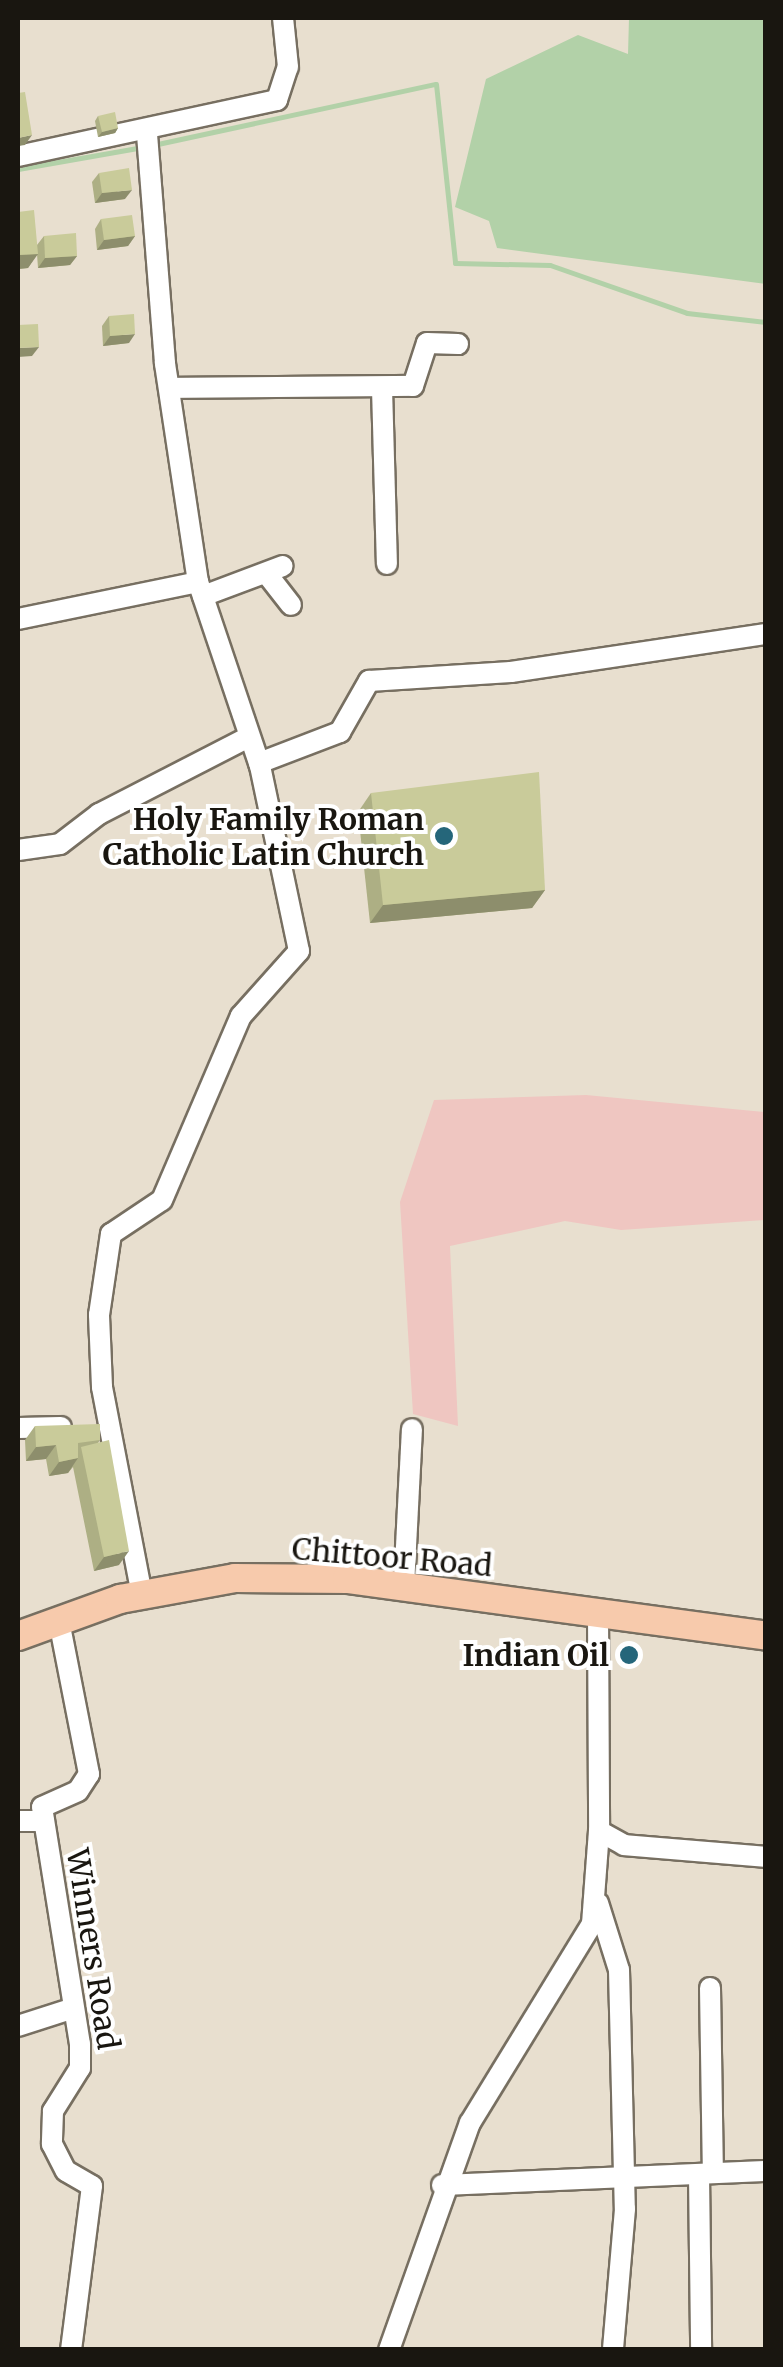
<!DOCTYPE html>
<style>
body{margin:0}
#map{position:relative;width:783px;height:2367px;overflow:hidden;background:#e8dfcf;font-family:Merriweather,serif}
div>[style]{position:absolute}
.green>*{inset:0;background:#efc6c1}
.water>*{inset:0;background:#b2d1a8}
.stream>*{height:5px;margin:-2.5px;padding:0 2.5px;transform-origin:2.5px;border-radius:2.5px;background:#b2d1a8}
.roads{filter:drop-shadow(2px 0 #776f61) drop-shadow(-2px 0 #776f61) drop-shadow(0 2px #776f61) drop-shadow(0 -2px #776f61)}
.minor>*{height:20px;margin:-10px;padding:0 10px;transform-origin:10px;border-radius:10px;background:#fff}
.major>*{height:28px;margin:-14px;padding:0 14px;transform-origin:14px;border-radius:14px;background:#f7caac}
.wall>*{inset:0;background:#adaf84}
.shaded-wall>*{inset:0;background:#8d8e6c}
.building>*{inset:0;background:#c9cb9a}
.dots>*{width:28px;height:28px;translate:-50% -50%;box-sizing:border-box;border:5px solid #fff;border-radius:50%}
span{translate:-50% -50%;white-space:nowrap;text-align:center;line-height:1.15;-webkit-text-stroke:8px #fff;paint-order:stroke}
.poi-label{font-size:30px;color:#191610;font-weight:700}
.right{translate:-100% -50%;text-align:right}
.street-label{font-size:30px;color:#191610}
.frame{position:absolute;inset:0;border:20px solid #191610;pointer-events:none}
</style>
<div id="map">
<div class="green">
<div style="clip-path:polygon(586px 1095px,765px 1112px,765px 1220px,621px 1230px,565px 1221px,450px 1246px,458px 1426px,413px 1414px,400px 1202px,434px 1100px)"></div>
</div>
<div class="water">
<div style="clip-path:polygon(629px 18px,765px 18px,765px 284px,497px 248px,489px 221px,455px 207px,486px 79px,578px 35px,628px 54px)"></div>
</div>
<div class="stream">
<div style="left:153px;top:145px;width:289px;rotate:-12.2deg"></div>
<div style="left:436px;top:84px;width:180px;rotate:83.9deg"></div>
<div style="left:455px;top:263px;width:95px;rotate:1.2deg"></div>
<div style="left:550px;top:265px;width:145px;rotate:19.3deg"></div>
<div style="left:687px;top:313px;width:80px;rotate:6.5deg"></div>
<div style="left:18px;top:169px;width:127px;rotate:-10deg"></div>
</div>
<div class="roads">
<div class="minor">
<div style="left:18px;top:156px;width:265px;rotate:-12.2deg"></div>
<div style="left:277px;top:100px;width:35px;rotate:-72deg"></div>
<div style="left:288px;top:67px;width:49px;rotate:-95.8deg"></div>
<div style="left:170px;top:388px;width:243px;rotate:-0.5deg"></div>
<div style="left:413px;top:386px;width:45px;rotate:-72deg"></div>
<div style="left:427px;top:343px;width:31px;rotate:2deg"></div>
<div style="left:382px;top:388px;width:176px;rotate:88.4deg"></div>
<div style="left:270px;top:578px;width:34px;rotate:52deg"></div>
<div style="left:203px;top:596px;width:85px;rotate:-20.6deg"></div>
<div style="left:18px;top:619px;width:184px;rotate:-11.6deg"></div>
<div style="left:259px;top:763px;width:87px;rotate:-20.9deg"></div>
<div style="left:340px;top:732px;width:59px;rotate:-60.4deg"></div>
<div style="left:369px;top:681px;width:142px;rotate:-3.6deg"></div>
<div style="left:511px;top:672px;width:258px;rotate:-8.5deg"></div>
<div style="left:18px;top:850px;width:42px;rotate:-8.1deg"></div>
<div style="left:60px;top:844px;width:49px;rotate:-37.6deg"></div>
<div style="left:99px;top:814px;width:169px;rotate:-27.2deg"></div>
<div style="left:18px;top:1428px;width:43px;rotate:-1.3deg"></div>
<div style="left:404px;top:1586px;width:157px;rotate:-87.1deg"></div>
<div style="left:142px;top:1595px;width:212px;rotate:-100.9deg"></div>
<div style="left:102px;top:1387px;width:72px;rotate:-92.4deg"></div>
<div style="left:99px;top:1315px;width:82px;rotate:-81.6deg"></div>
<div style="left:111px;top:1234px;width:61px;rotate:-33.7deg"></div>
<div style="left:162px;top:1200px;width:200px;rotate:-66.8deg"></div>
<div style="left:241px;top:1016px;width:87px;rotate:-48.3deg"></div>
<div style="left:299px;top:951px;width:189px;rotate:-101.9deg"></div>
<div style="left:260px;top:766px;width:194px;rotate:-108.6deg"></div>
<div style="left:198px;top:582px;width:221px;rotate:-98.6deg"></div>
<div style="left:165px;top:363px;width:230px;rotate:-94.5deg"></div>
<div style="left:598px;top:1613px;width:218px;rotate:89.7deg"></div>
<div style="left:599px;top:1831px;width:29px;rotate:29deg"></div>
<div style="left:624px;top:1845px;width:143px;rotate:4.8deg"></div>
<div style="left:59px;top:1621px;width:156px;rotate:78.9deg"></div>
<div style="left:89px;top:1774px;width:20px;rotate:123deg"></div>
<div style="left:78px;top:1791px;width:39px;rotate:156deg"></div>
<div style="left:42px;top:1807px;width:240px;rotate:80.9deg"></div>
<div style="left:80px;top:2044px;width:24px;rotate:90deg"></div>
<div style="left:80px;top:2068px;width:51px;rotate:122.1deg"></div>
<div style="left:53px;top:2111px;width:33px;rotate:92deg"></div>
<div style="left:52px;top:2144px;width:30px;rotate:63deg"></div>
<div style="left:66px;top:2171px;width:30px;rotate:30deg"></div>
<div style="left:92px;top:2186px;width:165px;rotate:97.3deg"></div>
<div style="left:18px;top:1821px;width:26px"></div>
<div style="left:598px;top:1903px;width:70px;rotate:72.6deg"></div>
<div style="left:619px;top:1970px;width:239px;rotate:88.6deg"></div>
<div style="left:625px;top:2209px;width:142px;rotate:94.9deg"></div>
<div style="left:710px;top:1988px;width:184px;rotate:89.1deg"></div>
<div style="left:18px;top:2026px;width:56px;rotate:-17.8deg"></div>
<div style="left:699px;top:2174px;width:176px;rotate:89.3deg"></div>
<div style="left:442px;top:2185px;width:324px;rotate:-2.5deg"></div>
<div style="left:389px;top:2350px;width:241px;rotate:-70.4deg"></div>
<div style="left:470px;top:2123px;width:233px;rotate:-58.5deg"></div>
<div style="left:592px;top:1924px;width:93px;rotate:-85.7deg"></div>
</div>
<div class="major">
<div style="left:18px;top:1636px;width:109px;rotate:-19.9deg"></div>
<div style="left:120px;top:1599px;width:117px;rotate:-10.3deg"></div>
<div style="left:235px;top:1578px;width:112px;rotate:0.5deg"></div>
<div style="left:347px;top:1579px;width:423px;rotate:7.7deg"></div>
</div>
</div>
<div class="wall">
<div style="clip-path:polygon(98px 116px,118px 128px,115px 133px,98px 137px,95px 121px)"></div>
<div style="clip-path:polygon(99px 173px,125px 199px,95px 203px,92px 182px)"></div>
<div style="clip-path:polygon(18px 212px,37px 245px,44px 236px,77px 256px,70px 265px,38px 268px,37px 254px,28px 268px,18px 269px)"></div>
<div style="clip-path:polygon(101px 219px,135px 236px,128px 246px,97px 250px,95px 229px)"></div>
<div style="clip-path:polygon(109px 316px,129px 343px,103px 346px,102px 326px)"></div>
<div style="clip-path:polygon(371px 793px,545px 890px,532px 908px,370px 923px,358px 812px)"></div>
<div style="clip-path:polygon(35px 1426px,100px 1440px,98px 1443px,119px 1565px,94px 1571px,73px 1467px,68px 1473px,49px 1476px,46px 1459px,26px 1461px,25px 1440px)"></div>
</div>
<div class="shaded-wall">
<div style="clip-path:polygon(118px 128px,115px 133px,98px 137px,102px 132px)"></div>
<div style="clip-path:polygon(32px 135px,25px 145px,18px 146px,18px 138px)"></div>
<div style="clip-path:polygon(132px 190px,125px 199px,95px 203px,102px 193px)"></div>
<div style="clip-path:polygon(135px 236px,128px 246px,97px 250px,104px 240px)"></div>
<div style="clip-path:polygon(38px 254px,28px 268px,18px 269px,18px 255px)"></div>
<div style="clip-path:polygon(77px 256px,70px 265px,38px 268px,45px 258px)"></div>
<div style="clip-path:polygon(135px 334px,129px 343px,103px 346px,110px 336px)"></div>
<div style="clip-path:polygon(39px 347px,32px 356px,18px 357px,18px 348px)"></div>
<div style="clip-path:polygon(545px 890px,532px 908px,370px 923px,383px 905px)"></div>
<div style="clip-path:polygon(56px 1445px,46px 1459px,26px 1461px,36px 1447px)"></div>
<div style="clip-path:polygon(78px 1458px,68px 1473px,49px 1476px,59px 1462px)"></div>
<div style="clip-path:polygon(129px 1551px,119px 1565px,94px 1571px,104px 1557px)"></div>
</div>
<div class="building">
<div style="clip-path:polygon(25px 92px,32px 135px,18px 138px,18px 93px)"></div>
<div style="clip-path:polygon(115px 112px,118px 128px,102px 132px,98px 116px)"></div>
<div style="clip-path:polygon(129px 168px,132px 190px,102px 193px,99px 173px)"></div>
<div style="clip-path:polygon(34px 210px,38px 254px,18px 255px,18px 212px)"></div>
<div style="clip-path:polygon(132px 215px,135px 236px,104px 240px,101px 219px)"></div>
<div style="clip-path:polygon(76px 233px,77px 256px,45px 258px,44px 236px)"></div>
<div style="clip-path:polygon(134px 314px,135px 334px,110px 336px,109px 316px)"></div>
<div style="clip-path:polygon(38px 324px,39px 347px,18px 348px,18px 325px)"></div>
<div style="clip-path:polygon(539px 772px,545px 890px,383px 905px,371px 793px)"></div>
<div style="clip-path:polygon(100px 1424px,100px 1440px,78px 1443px,78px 1458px,59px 1462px,56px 1445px,36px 1447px,35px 1426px)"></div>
<div style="clip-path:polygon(109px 1440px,129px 1551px,104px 1557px,81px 1447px)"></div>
</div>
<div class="dots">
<div style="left:444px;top:836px;background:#25667a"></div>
<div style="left:629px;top:1655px;background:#25667a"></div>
</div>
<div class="poi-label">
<span class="right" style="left:424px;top:836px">Holy Family Roman<br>Catholic Latin Church</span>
<span class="right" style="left:609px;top:1655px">Indian Oil</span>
</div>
<div class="street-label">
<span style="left:392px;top:1557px;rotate:5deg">Chittoor Road</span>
<span style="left:93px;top:1949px;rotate:81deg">Winners Road</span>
</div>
<div class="frame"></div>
</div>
